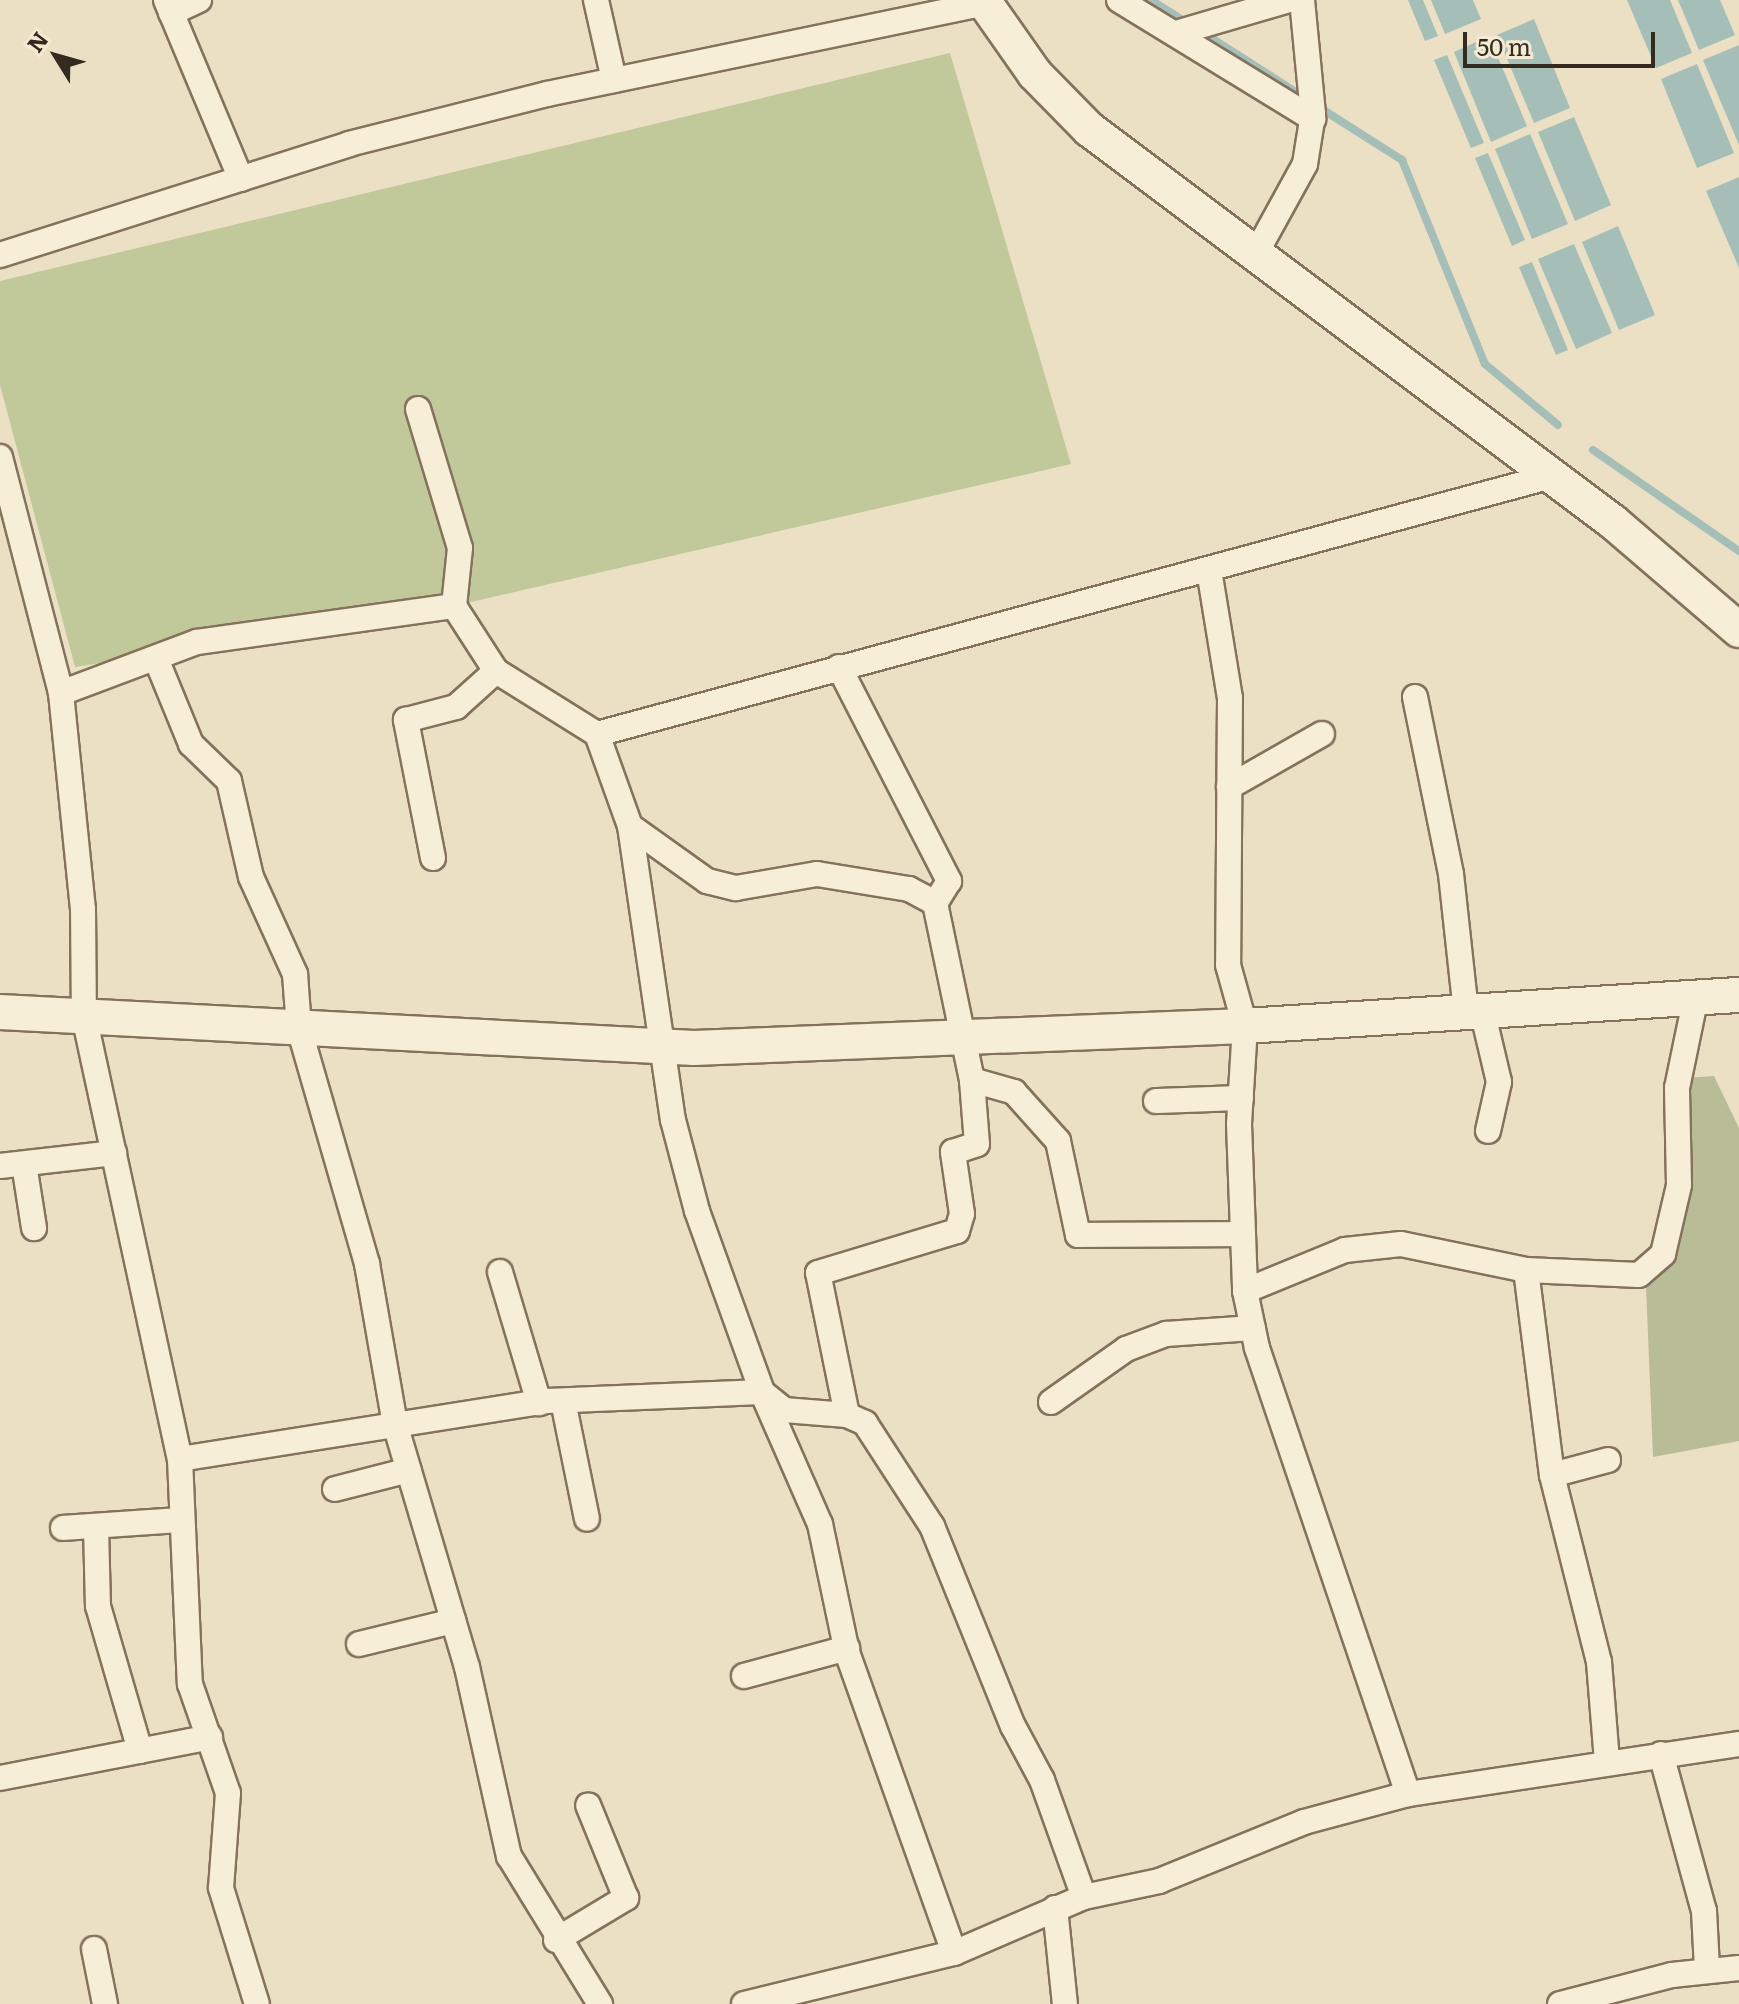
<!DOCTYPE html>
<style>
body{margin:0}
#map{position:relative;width:1739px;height:2004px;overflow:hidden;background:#ebe0c4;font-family:Literata,serif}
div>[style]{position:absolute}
.green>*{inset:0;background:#c1c899}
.cemetery>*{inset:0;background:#b8bd98}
.water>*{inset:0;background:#a6beb8}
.stream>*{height:8px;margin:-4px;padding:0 4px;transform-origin:4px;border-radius:4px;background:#a6beb8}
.roads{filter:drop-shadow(2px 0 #84725c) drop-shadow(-2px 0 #84725c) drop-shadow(0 2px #84725c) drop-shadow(0 -2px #84725c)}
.street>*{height:24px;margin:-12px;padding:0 12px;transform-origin:12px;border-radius:12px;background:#f6eed7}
.secondary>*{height:34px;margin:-17px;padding:0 17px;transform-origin:17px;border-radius:17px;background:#f6eed7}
span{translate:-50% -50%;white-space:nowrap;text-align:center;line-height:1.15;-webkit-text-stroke:6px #f3ead3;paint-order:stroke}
.north{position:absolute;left:16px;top:16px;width:80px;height:80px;-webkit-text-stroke:6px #f3ead3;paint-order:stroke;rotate:307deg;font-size:22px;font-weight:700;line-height:32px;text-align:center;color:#352a1f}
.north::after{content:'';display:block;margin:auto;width:28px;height:36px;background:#352a1f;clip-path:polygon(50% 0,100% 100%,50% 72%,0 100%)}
.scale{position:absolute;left:1463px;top:32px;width:192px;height:36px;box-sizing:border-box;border:4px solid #352a1f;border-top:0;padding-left:10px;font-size:24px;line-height:28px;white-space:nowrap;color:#352a1f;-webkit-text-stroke:6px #f3ead3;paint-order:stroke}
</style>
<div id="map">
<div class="green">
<div style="clip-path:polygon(950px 53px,1071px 464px,454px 606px,75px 667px,0 385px,0 281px)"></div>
</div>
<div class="cemetery">
<div style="clip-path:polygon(1714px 1076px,1739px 1128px,1739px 1441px,1653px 1457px,1646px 1286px,1669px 1249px,1684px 1078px)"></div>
</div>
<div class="water">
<div style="clip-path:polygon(1408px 0,1423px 0,1438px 36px,1425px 41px)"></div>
<div style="clip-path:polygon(1431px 0,1473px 0,1481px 19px,1445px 34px)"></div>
<div style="clip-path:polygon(1627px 0,1670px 0,1692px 53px,1656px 68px)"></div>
<div style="clip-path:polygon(1678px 0,1720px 0,1735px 35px,1699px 50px)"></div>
<div style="clip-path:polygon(1534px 19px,1570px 108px,1534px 123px,1497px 35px)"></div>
<div style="clip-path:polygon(1489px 36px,1527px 126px,1491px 142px,1454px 52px)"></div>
<div style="clip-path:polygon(1739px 45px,1739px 145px,1703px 60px)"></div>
<div style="clip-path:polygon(1447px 55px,1484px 143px,1471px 148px,1434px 60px)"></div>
<div style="clip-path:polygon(1697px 64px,1734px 153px,1697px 168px,1661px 79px)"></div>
<div style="clip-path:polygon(1574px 117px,1611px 205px,1575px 221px,1538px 132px)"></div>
<div style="clip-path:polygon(1530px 134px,1568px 224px,1532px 239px,1495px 149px)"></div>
<div style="clip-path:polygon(1488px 153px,1525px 240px,1512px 246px,1475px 158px)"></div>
<div style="clip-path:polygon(1739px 177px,1739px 268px,1706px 191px)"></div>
<div style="clip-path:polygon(1618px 226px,1655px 315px,1619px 330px,1582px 242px)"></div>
<div style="clip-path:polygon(1574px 244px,1612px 333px,1576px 349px,1538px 259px)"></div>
<div style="clip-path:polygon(1532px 262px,1568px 350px,1556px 355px,1519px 267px)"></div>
</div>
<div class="stream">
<div style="left:1151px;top:0;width:43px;rotate:32.6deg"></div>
<div style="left:1199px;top:30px;width:126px;rotate:32.7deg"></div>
<div style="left:1317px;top:106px;width:101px;rotate:32.4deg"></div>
<div style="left:1402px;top:160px;width:220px;rotate:67.9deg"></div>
<div style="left:1485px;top:364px;width:95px;rotate:39.9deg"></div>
<div style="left:1593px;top:450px;width:178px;rotate:34.7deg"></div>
</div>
<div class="roads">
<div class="street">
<div style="left:166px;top:0;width:194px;rotate:67.3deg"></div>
<div style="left:596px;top:0;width:82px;rotate:77.3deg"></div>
<div style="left:1119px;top:0;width:228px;rotate:31.5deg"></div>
<div style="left:171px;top:13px;width:31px;rotate:-25deg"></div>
<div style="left:1176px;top:33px;width:118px;rotate:-16.3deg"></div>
<div style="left:0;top:255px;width:366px;rotate:-17.6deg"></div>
<div style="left:349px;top:144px;width:204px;rotate:-14.2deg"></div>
<div style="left:547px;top:94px;width:447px;rotate:-11.7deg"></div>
<div style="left:1255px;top:255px;width:104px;rotate:-61.2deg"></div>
<div style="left:1305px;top:164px;width:51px;rotate:-80.9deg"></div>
<div style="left:1313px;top:114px;width:115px;rotate:-95.5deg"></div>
<div style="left:418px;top:409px;width:145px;rotate:73.2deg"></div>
<div style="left:460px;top:548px;width:58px;rotate:95.9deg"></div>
<div style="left:0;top:457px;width:244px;rotate:75.5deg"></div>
<div style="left:61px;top:693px;width:217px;rotate:84.2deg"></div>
<div style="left:83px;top:909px;width:107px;rotate:89.5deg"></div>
<div style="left:84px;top:1016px;width:453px;rotate:77.8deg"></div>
<div style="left:180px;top:1459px;width:225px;rotate:87.5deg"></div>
<div style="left:190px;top:1684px;width:115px;rotate:70.8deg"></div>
<div style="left:228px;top:1793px;width:95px;rotate:94.2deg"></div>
<div style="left:221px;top:1888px;width:121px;rotate:72.8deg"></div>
<div style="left:1209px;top:570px;width:130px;rotate:80.7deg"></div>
<div style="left:1230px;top:698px;width:267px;rotate:90.4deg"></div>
<div style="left:1228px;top:965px;width:63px;rotate:74.4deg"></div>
<div style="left:1245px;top:1026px;width:98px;rotate:93.5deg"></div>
<div style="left:1239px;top:1124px;width:167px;rotate:87.9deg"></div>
<div style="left:1245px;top:1291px;width:58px;rotate:78.1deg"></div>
<div style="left:1257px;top:1348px;width:471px;rotate:71.3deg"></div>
<div style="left:157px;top:661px;width:90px;rotate:67.7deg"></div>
<div style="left:191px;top:744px;width:53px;rotate:44.2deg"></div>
<div style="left:229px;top:781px;width:98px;rotate:77.1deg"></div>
<div style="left:251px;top:877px;width:107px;rotate:65.6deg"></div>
<div style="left:295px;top:974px;width:54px;rotate:85.8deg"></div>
<div style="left:299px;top:1028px;width:246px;rotate:73.9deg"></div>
<div style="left:367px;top:1264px;width:162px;rotate:80.1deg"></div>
<div style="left:395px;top:1424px;width:253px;rotate:73.5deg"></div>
<div style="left:467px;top:1667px;width:194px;rotate:77.5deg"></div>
<div style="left:509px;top:1856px;width:174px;rotate:58.4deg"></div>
<div style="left:839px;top:667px;width:241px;rotate:62.8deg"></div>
<div style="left:949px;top:881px;width:26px;rotate:122deg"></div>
<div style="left:935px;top:903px;width:181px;rotate:78.2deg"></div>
<div style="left:972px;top:1080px;width:44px;rotate:15.9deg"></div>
<div style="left:1014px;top:1092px;width:66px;rotate:48.1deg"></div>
<div style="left:1058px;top:1141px;width:96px;rotate:78deg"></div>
<div style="left:1078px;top:1235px;width:164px;rotate:-0.3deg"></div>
<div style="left:61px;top:693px;width:145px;rotate:-20.6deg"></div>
<div style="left:197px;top:642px;width:260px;rotate:-8deg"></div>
<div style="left:454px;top:606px;width:77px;rotate:57.1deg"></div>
<div style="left:496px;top:671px;width:119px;rotate:32deg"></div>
<div style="left:597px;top:734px;width:989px;rotate:-15.12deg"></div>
<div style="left:1415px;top:697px;width:181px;rotate:78.5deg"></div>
<div style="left:1451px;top:874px;width:138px;rotate:83.8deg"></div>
<div style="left:597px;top:734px;width:98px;rotate:70.3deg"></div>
<div style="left:630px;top:826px;width:297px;rotate:81.7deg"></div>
<div style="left:673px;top:1120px;width:94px;rotate:75.2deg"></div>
<div style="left:697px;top:1211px;width:192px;rotate:70.2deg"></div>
<div style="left:762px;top:1392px;width:144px;rotate:66.3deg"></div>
<div style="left:820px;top:1524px;width:131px;rotate:78.1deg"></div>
<div style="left:847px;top:1652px;width:319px;rotate:70.4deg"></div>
<div style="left:1229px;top:787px;width:107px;rotate:-29.7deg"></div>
<div style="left:630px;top:826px;width:95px;rotate:35.5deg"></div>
<div style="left:707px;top:881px;width:30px;rotate:14deg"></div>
<div style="left:736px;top:888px;width:82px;rotate:-9.8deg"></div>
<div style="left:817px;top:874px;width:93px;rotate:9.3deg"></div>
<div style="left:909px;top:889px;width:30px;rotate:28deg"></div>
<div style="left:433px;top:858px;width:141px;rotate:-101.1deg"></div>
<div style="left:406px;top:720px;width:52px;rotate:-14.6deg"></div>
<div style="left:456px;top:707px;width:54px;rotate:-42deg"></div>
<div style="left:1482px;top:1010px;width:74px;rotate:76.7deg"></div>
<div style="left:1499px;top:1082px;width:50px;rotate:102.7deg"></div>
<div style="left:1156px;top:1101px;width:85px;rotate:-2deg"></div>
<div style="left:24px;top:1164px;width:65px;rotate:81.1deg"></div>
<div style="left:0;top:1166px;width:115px;rotate:-6.5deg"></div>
<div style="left:1526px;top:1270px;width:207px;rotate:82.8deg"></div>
<div style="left:1552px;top:1475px;width:58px;rotate:-15deg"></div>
<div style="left:500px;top:1272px;width:137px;rotate:73.4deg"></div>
<div style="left:1245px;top:1291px;width:108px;rotate:-22.3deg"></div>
<div style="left:1345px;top:1250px;width:56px;rotate:-6.1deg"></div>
<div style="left:1401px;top:1244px;width:128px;rotate:11.7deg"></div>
<div style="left:1526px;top:1270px;width:113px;rotate:2.5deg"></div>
<div style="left:1639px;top:1275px;width:32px;rotate:-41deg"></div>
<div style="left:1663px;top:1254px;width:71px;rotate:-76.9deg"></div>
<div style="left:1679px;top:1185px;width:97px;rotate:-91.2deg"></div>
<div style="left:1677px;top:1088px;width:94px;rotate:-78.3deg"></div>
<div style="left:563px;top:1401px;width:120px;rotate:78.5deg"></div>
<div style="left:1051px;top:1402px;width:92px;rotate:-35.2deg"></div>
<div style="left:1126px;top:1349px;width:43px;rotate:-20.6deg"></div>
<div style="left:1166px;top:1334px;width:87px;rotate:-3.9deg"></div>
<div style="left:847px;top:1415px;width:145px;rotate:-101.5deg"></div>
<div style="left:818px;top:1273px;width:145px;rotate:-16.8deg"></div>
<div style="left:957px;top:1231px;width:18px;rotate:-74deg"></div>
<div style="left:962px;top:1214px;width:63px;rotate:-98.3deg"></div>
<div style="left:953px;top:1152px;width:25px;rotate:-18deg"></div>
<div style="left:977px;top:1144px;width:64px;rotate:-94.5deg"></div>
<div style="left:180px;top:1459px;width:372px;rotate:-9deg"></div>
<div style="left:547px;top:1401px;width:215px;rotate:-2.4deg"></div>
<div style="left:762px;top:1392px;width:28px;rotate:39deg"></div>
<div style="left:784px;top:1410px;width:63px;rotate:4.5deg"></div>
<div style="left:847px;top:1415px;width:20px;rotate:24deg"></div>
<div style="left:865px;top:1423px;width:123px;rotate:57deg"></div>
<div style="left:932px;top:1526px;width:216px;rotate:68deg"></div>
<div style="left:1013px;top:1726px;width:61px;rotate:61.8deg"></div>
<div style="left:1042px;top:1780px;width:124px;rotate:70.3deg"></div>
<div style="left:1552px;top:1475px;width:193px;rotate:75.9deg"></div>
<div style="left:1599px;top:1662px;width:100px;rotate:85.4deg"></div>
<div style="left:335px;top:1489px;width:76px;rotate:-14.4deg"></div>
<div style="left:96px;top:1526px;width:80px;rotate:88.6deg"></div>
<div style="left:98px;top:1606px;width:151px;rotate:73.8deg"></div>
<div style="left:63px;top:1528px;width:116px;rotate:-3.9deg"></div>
<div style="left:359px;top:1644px;width:97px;rotate:-13.7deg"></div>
<div style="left:744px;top:1676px;width:107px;rotate:-15.2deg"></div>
<div style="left:1661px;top:1754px;width:163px;rotate:74.7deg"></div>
<div style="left:1704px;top:1911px;width:57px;rotate:87deg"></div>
<div style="left:0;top:1778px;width:214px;rotate:-11deg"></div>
<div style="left:1055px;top:1908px;width:97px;rotate:84.1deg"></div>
<div style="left:556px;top:1940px;width:82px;rotate:-31deg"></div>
<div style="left:626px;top:1898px;width:100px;rotate:-112.2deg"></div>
<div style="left:94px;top:1949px;width:56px;rotate:78.7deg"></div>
<div style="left:744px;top:2004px;width:216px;rotate:-13.7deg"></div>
<div style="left:954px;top:1953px;width:142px;rotate:-23.3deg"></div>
<div style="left:1084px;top:1897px;width:77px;rotate:-12deg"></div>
<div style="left:1159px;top:1881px;width:157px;rotate:-22.1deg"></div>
<div style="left:1304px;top:1822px;width:108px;rotate:-15.1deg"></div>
<div style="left:1408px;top:1794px;width:335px;rotate:-8.6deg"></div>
<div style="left:1560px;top:2004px;width:116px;rotate:-14.5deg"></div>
<div style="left:1672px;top:1975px;width:67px;rotate:-6deg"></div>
</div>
<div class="secondary">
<div style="left:983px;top:0;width:90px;rotate:54.9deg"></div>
<div style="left:1035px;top:74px;width:77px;rotate:45.5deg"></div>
<div style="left:1089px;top:129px;width:655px;rotate:36.87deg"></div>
<div style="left:1613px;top:522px;width:166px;rotate:40.6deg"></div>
<div style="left:0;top:1012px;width:695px;rotate:2.97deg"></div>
<div style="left:694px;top:1048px;width:551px;rotate:-2.29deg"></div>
<div style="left:1245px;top:1026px;width:495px;rotate:-3.6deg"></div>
</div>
</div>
<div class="north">N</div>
<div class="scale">50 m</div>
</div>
